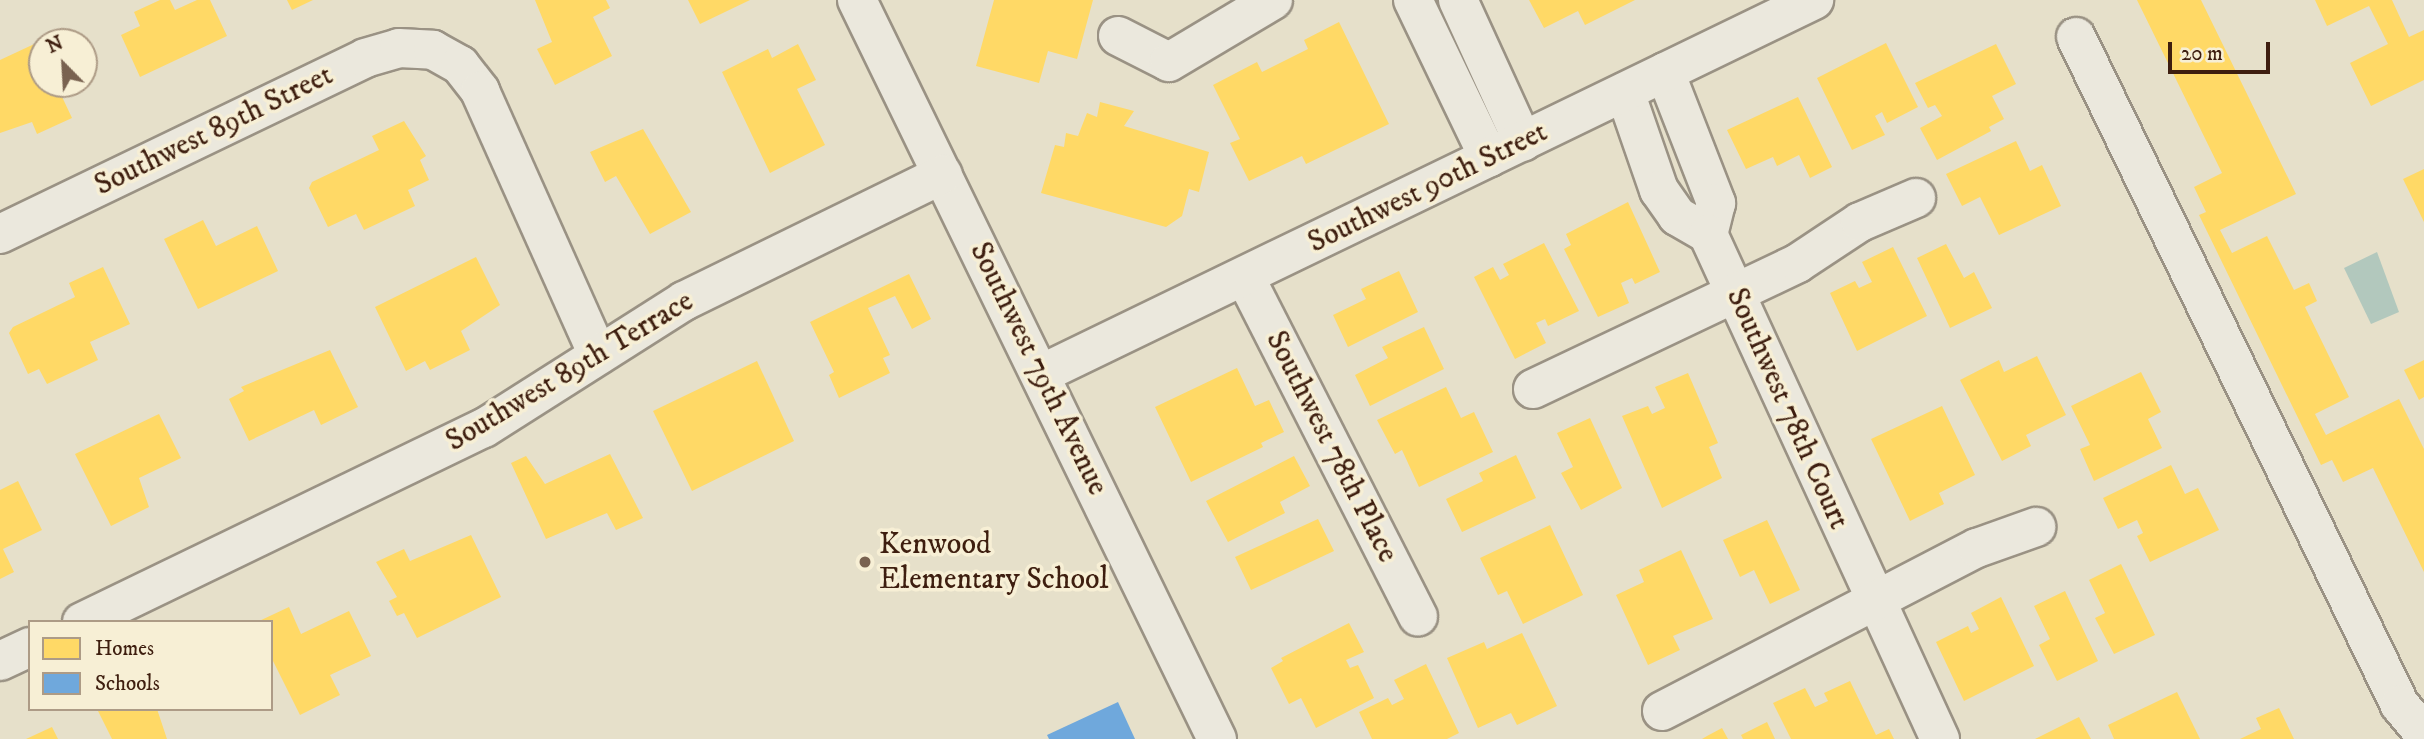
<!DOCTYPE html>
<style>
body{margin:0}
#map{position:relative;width:2424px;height:739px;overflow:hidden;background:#e6e0ca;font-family:"IM FELL DW Pica",serif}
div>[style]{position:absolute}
.water>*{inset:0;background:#b2c8bd}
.homes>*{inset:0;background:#ffd966}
.schools>*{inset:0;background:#6fa8dc}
.roads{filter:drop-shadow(2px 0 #9a9284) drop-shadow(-2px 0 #9a9284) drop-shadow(0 2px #9a9284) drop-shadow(0 -2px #9a9284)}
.minor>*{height:38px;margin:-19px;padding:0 19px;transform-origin:19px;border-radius:19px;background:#ebe8dd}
.dots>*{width:19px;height:19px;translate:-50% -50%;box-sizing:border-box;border:4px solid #f7efd5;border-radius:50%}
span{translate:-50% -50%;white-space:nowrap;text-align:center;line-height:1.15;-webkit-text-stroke:7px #f7efd5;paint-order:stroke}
.street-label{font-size:30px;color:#3e1e0f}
.poi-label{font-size:30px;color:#3e1e0f}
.left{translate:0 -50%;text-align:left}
.legend{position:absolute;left:28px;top:620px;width:245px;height:91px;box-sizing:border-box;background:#f7efd5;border:2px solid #ad9b86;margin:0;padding:9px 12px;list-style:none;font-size:21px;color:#3e1e0f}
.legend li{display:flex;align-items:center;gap:14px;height:35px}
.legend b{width:35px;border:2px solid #ad9b86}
.north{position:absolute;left:28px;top:28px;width:70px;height:70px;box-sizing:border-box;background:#f7efd5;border:2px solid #ad9b86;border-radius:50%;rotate:336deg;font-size:19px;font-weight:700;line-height:28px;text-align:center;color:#3e1e0f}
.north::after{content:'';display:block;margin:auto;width:24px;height:32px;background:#796250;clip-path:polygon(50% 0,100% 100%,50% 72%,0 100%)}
.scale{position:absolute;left:2168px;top:42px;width:102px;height:32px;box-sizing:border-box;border:4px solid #3e1e0f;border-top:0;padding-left:9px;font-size:21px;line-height:24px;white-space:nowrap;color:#3e1e0f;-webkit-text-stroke:5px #f7efd5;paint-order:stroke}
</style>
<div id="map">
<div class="water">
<div style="clip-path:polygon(2377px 252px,2399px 312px,2371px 324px,2344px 268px)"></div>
</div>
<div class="homes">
<div style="clip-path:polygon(160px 0,170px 0,175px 10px,197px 0,210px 0,227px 36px,140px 77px,121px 35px,140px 26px,134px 12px)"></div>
<div style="clip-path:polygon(287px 0,313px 0,292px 10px)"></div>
<div style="clip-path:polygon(535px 0,606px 0,610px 8px,593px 17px,612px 56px,555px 85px,537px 49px,552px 42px)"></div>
<div style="clip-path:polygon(688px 0,750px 0,700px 24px)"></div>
<div style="clip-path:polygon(994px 0,1093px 0,1077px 59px,1048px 51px,1039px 83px,976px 66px)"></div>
<div style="clip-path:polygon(1529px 0,1635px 0,1585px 25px,1578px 11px,1544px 28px)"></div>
<div style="clip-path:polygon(2137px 0,2201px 0,2296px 194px,2220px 230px,2232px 253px,2267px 236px,2294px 290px,2309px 283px,2317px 301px,2305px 307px,2349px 397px,2315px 414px,2326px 435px,2399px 399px,2424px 449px,2424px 572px,2373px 468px,2343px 482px,2332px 460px,2321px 465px,2199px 215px,2206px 212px,2194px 187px,2222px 173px)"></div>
<div style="clip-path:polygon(2315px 0,2392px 0,2409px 37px,2424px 30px,2424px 80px,2371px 106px,2350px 63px,2388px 44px,2369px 6px,2327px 26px)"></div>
<div style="clip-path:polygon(1339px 22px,1389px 124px,1306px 164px,1302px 156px,1249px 181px,1230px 143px,1240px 139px,1213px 85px,1257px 62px,1262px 72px,1308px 49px,1304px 40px)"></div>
<div style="clip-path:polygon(45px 39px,42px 84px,56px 84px,72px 118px,37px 134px,32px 122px,0 133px,0 60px)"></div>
<div style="clip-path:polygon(1886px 43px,1918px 107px,1887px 123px,1882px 112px,1875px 116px,1885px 135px,1852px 150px,1817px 78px)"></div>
<div style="clip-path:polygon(798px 44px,816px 80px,797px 89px,825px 145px,770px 173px,722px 72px,768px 49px,772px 58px)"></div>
<div style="clip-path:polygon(1996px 44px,2016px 84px,1992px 96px,2004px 119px,1989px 127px,1991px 131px,1937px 160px,1920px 128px,1942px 116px,1935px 105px,1928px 108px,1915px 83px)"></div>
<div style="clip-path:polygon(1798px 97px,1832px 167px,1810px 178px,1799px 155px,1777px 166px,1773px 157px,1746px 169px,1727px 130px)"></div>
<div style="clip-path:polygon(1100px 102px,1134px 111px,1124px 126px,1209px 152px,1199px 192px,1189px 189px,1182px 216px,1166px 227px,1041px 193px,1055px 145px,1064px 147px,1066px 133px,1078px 136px,1087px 113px,1097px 117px)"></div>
<div style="clip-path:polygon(404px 121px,426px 156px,420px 160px,429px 180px,408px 190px,415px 206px,364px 230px,356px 214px,328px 227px,309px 188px,312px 182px,379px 150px,372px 136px)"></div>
<div style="clip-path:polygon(643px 129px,691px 212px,650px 234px,616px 176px,605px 182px,590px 152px)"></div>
<div style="clip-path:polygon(2016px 141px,2030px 171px,2042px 165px,2061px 206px,1999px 235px,1980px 197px,1962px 206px,1946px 174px)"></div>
<div style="clip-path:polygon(2424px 169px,2424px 222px,2403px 179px)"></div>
<div style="clip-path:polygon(1628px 202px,1660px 272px,1635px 284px,1632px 278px,1621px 283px,1629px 303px,1598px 317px,1564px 249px,1571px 245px,1566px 234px)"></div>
<div style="clip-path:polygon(203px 220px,216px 246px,257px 226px,278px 271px,198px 309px,164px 239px)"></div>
<div style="clip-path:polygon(1544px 243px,1579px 311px,1548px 326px,1545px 319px,1536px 323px,1546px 343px,1515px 359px,1474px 277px,1493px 267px,1500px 280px,1509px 275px,1503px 264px)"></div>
<div style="clip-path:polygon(1946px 244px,1964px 278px,1974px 272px,1992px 308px,1950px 328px,1917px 258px)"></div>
<div style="clip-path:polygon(1893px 247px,1927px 316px,1857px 351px,1830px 293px,1855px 281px,1859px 288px,1872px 282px,1862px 262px)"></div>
<div style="clip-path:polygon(476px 257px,500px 305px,461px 331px,470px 350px,430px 370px,425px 361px,406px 371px,375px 307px)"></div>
<div style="clip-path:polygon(103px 267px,130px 324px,90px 342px,98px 360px,47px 384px,39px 369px,28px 374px,9px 333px,13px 327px,75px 297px,69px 283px)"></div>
<div style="clip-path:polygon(1399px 271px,1418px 312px,1348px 347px,1333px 315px,1366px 299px,1361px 289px)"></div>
<div style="clip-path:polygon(909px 274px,931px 319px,912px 329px,895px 296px,868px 308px,890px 355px,883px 358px,890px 373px,839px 398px,829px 375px,834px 372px,810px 322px)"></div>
<div style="clip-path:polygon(1424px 327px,1444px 369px,1370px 406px,1355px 375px,1388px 358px,1382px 347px)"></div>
<div style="clip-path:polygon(330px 350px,358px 407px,321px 425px,314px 410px,249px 441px,229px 399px,244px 391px,241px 387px)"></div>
<div style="clip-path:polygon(2037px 356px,2066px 415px,2026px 435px,2031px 446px,2002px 461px,1960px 380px,1999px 360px,2004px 372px)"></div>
<div style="clip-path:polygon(2424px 360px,2424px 397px,2419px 400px,2404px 370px)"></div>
<div style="clip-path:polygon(757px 361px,794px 441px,692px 491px,653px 411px)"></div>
<div style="clip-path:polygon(1237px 368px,1255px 406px,1269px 400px,1284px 432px,1261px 443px,1263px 447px,1191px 482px,1155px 407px)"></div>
<div style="clip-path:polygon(2141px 372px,2161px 412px,2148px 419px,2162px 448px,2094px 481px,2080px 449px,2090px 445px,2071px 406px)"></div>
<div style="clip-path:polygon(1688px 373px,1718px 443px,1709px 447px,1722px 478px,1662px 508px,1622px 416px,1648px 406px,1652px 414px,1665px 408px,1655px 387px)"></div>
<div style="clip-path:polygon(1446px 387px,1461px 418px,1474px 412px,1493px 452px,1419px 487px,1402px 450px,1395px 454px,1377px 420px)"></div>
<div style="clip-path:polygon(1942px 406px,1975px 475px,1939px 493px,1944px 504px,1910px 521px,1871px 439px)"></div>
<div style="clip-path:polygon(159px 414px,181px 458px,139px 478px,149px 507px,111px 526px,75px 454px)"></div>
<div style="clip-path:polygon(1590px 418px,1622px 488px,1581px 510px,1561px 473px,1573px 467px,1557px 433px)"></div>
<div style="clip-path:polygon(610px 454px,643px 518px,616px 530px,607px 513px,546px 539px,511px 463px,526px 456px,545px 484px)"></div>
<div style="clip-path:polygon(1516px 455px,1536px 498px,1462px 532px,1446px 499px,1483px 481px,1479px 473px)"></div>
<div style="clip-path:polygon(1294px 456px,1310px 486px,1280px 502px,1285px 513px,1228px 542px,1206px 501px)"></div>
<div style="clip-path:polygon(2171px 465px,2185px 494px,2198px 488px,2219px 530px,2150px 562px,2137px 536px,2143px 533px,2137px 520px,2118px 529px,2103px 498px)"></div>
<div style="clip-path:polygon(18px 481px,42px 530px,3px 549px,14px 572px,0 579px,0 490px)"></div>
<div style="clip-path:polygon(1318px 519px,1334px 551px,1251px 590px,1235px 557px)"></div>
<div style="clip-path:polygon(1767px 520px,1800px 590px,1770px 604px,1754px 570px,1740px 577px,1723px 540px)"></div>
<div style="clip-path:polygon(1550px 525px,1583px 595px,1523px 624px,1507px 591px,1498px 595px,1480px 558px)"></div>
<div style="clip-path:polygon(471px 535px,501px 597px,417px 638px,404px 613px,397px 616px,389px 601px,397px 597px,376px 562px,404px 549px,410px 561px)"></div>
<div style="clip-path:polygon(1681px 550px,1713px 619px,1673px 636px,1680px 650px,1648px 665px,1616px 595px,1644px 582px,1639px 570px)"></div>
<div style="clip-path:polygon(2121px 564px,2155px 635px,2114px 654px,2095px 618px,2105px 613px,2089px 580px)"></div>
<div style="clip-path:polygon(2065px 591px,2098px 661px,2057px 681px,2039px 645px,2050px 639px,2034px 606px)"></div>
<div style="clip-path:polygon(2001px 597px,2034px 666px,1964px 701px,1936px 642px,1968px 626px,1971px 633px,1979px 629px,1971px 613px)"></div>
<div style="clip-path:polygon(289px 607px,301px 634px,349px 611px,371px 656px,330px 675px,340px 695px,300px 715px,271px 657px,271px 622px,257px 622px)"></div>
<div style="clip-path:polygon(1349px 623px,1364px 652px,1346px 660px,1350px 668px,1358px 665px,1374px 698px,1316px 728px,1301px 698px,1289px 704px,1271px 668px,1283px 661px,1281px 658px)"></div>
<div style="clip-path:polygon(1522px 633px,1557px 706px,1517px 725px,1511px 713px,1478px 728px,1447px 658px,1484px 642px,1487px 649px)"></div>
<div style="clip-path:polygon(1426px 664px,1459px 733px,1447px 739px,1372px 739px,1359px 712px,1388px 698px,1392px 705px,1404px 699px,1394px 680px)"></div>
<div style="clip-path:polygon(1850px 681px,1876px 735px,1889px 729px,1894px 739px,1791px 739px,1773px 703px,1805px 688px,1815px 707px,1828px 701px,1824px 693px)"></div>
<div style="clip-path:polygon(2177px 692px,2200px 739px,2114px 739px,2108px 725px)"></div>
<div style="clip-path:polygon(2279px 708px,2294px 739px,2240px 739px,2261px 729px,2256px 718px)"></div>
<div style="clip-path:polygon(97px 709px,157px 709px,167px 739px,112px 739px)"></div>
<div style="clip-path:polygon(2079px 717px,2091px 739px,2035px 739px)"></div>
<div style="clip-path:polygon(1767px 722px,1775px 739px,1743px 739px,1741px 735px)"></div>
<div style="clip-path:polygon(52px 727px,58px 739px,26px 739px)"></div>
<div style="clip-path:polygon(1722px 728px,1728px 739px,1702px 739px,1707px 736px)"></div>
</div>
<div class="schools">
<div style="clip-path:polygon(1118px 702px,1135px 739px,1049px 739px,1047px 735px)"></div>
</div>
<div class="roads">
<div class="minor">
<div style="left:857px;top:0;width:822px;rotate:64.03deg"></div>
<div style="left:1413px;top:0;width:175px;rotate:64.3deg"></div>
<div style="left:1458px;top:0;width:156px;rotate:65.4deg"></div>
<div style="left:1118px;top:36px;width:57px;rotate:27deg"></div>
<div style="left:1169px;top:62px;width:121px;rotate:-30.8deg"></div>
<div style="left:2076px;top:37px;width:742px;rotate:64.13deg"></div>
<div style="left:2400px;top:705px;width:38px;rotate:50deg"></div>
<div style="left:1665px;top:72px;width:141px;rotate:68.7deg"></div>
<div style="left:1716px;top:203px;width:32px;rotate:104deg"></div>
<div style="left:1625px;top:92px;width:104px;rotate:70.9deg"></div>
<div style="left:1659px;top:190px;width:32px;rotate:55deg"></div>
<div style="left:1677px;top:216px;width:36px;rotate:30deg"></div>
<div style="left:1708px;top:234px;width:556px;rotate:65.33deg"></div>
<div style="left:0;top:234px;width:405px;rotate:-25.7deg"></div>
<div style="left:365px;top:58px;width:35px;rotate:-16deg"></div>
<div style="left:399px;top:48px;width:34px;rotate:3deg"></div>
<div style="left:433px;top:50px;width:31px;rotate:29deg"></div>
<div style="left:460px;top:65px;width:33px;rotate:52deg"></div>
<div style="left:480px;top:91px;width:289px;rotate:65.9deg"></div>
<div style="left:1245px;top:277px;width:381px;rotate:63deg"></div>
<div style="left:1041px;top:374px;width:859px;rotate:-25.82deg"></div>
<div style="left:1533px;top:389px;width:293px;rotate:-25.4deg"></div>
<div style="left:1798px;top:263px;width:74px;rotate:-33.5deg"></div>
<div style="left:1860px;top:222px;width:61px;rotate:-23.2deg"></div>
<div style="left:82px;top:622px;width:446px;rotate:-25.8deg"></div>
<div style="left:484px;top:428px;width:237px;rotate:-32.4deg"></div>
<div style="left:684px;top:301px;width:288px;rotate:-26.1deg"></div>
<div style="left:0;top:661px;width:33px;rotate:-25deg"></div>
<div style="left:1662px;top:711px;width:355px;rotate:-27.4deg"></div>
<div style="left:1977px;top:548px;width:63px;rotate:-19.6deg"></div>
</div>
</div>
<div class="dots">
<div style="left:865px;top:562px;background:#796250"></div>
</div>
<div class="street-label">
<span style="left:214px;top:131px;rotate:-26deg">Southwest 89th Street</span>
<span style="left:1428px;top:188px;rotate:-26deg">Southwest 90th Street</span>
<span style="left:1038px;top:369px;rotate:64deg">Southwest 79th Avenue</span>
<span style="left:570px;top:372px;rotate:-31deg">Southwest 89th Terrace</span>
<span style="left:1787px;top:409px;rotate:66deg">Southwest 78th Court</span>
<span style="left:1331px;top:447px;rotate:63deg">Southwest 78th Place</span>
</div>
<div class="poi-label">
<span class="left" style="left:879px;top:562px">Kenwood<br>Elementary School</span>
</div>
<ul class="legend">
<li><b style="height:19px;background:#ffd966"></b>Homes</li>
<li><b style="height:19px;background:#6fa8dc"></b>Schools</li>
</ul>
<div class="north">N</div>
<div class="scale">20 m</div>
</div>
